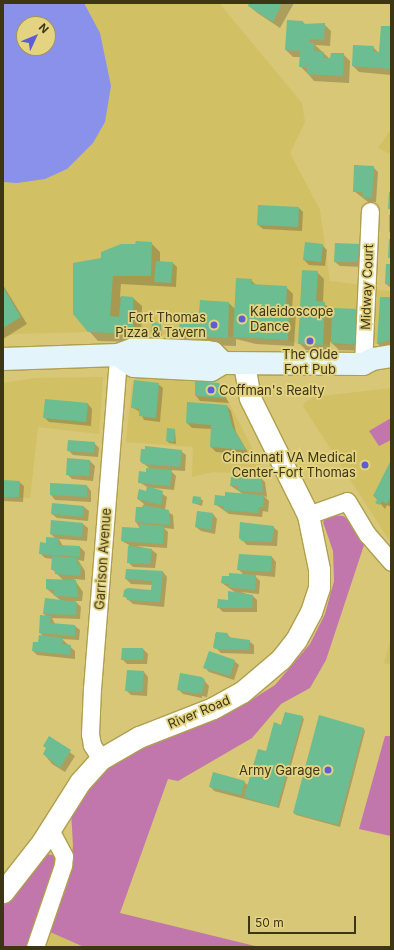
<!DOCTYPE html>
<style>
body{margin:0}
#map{position:relative;width:394px;height:950px;overflow:hidden;background:#d7c776;font-family:Inter,sans-serif}
div>[style]{position:absolute}
.built>*{inset:0;background:#d2c065}
.green>*{inset:0;background:#c177ac}
.water>*{inset:0;background:#8991eb}
.shadow>*{inset:0;background:#0003}
.building>*{inset:0;background:#6cbd91}
.roads{filter:drop-shadow(1px 0 #af9f4e) drop-shadow(-1px 0 #af9f4e) drop-shadow(0 1px #af9f4e) drop-shadow(0 -1px #af9f4e)}
.minor>*{height:17px;margin:-8.5px;padding:0 8.5px;transform-origin:8.5px;border-radius:8.5px;background:#fff}
.tertiary>*{height:21px;margin:-10.5px;padding:0 10.5px;transform-origin:10.5px;border-radius:10.5px;background:#fff}
.secondary>*{height:22px;margin:-11px;padding:0 11px;transform-origin:11px;border-radius:11px;background:#e3f5fb}
.dots>*{width:11px;height:11px;translate:-50% -50%;box-sizing:border-box;border:2px solid #e4d482;border-radius:50%}
span{translate:-50% -50%;white-space:nowrap;text-align:center;line-height:1.15;-webkit-text-stroke:3.5px #e4d482;paint-order:stroke}
.street-label{font-size:13px;color:#3c3614}
.poi-label{font-size:13px;color:#3c3614}
.left{translate:0 -50%;text-align:left}
.right{translate:-100% -50%;text-align:right}
.frame{position:absolute;inset:0;border:4px solid #3c3614;pointer-events:none}
.north{position:absolute;left:16px;top:16px;width:40px;height:40px;box-sizing:border-box;background:#e4d482;border:1px solid #a19556;border-radius:50%;rotate:46deg;font-size:11px;font-weight:700;line-height:16px;text-align:center;color:#3c3614}
.north::after{content:'';display:block;margin:auto;width:14px;height:18px;background:#5d5dd5;clip-path:polygon(50% 0,100% 100%,50% 72%,0 100%)}
.scale{position:absolute;left:248px;top:916px;width:108px;height:18px;box-sizing:border-box;border:2px solid #3c3614;border-top:0;padding-left:5px;font-size:12px;line-height:14px;white-space:nowrap;color:#3c3614;-webkit-text-stroke:3px #e4d482;paint-order:stroke}
</style>
<div id="map">
<div class="built">
<div style="clip-path:polygon(evenodd,3px 3px,219px 3px,302px 103px,305px 122px,290px 153px,320px 210px,330px 281px,362px 285px,358px 345px,298px 344px,288px 340px,233px 337px,88px 332px,15px 334px,3px 337px,3px 3px,24px 24px,48px 24px,48px 48px,24px 48px,24px 24px)"></div>
<div style="clip-path:polygon(391px 129px,391px 154px,378px 148px)"></div>
<div style="clip-path:polygon(371px 290px,391px 291px,391px 339px,377px 344px,369px 344px)"></div>
<div style="clip-path:polygon(103px 377px,99px 434px,38px 427px,30px 498px,3px 497px,3px 383px,35px 378px)"></div>
<div style="clip-path:polygon(135px 378px,219px 383px,266px 475px,213px 472px,192px 477px,193px 447px,126px 442px,132px 383px)"></div>
<div style="clip-path:polygon(391px 388px,391px 543px,303px 406px,305px 402px,314px 397px)"></div>
<div style="clip-path:polygon(391px 639px,391px 665px,384px 663px)"></div>
<div style="clip-path:polygon(36px 926px,84px 947px,29px 947px)"></div>
</div>
<div class="green">
<div style="clip-path:polygon(391px 418px,391px 440px,379px 446px,369px 431px)"></div>
<div style="clip-path:polygon(329px 515px,343px 516px,352px 522px,365px 542px,326px 660px,310px 688px,281px 704px,252px 738px,178px 781px,168px 779px,120px 913px,259px 947px,84px 947px,50px 932px,68px 883px,73px 846px,71px 811px,92px 783px,120px 757px,240px 707px,275px 685px,310px 644px,325px 614px,334px 581px,333px 551px,323px 522px)"></div>
<div style="clip-path:polygon(385px 736px,391px 736px,391px 836px,359px 829px)"></div>
<div style="clip-path:polygon(47px 854px,57px 856px,29px 947px,3px 947px,3px 906px)"></div>
</div>
<div class="water">
<div style="clip-path:polygon(evenodd,3px 3px,84px 3px,100px 33px,111px 86px,105px 122px,93px 143px,67px 169px,45px 179px,17px 183px,3px 182px,3px 3px,24px 24px,48px 24px,48px 48px,24px 48px,24px 24px)"></div>
</div>
<div class="shadow">
<div style="clip-path:polygon(251px 3px,294px 3px,280px 28px,256px 12px,249px 5px)"></div>
<div style="clip-path:polygon(288px 21px,303px 22px,306px 25px,324px 24px,331px 31px,330px 46px,315px 45px,330px 59px,343px 54px,350px 61px,349px 83px,314px 81px,308px 74px,300px 66px,301px 57px,293px 57px,286px 50px)"></div>
<div style="clip-path:polygon(391px 27px,391px 75px,359px 72px,353px 66px,373px 47px,380px 54px)"></div>
<div style="clip-path:polygon(373px 167px,378px 172px,376px 202px,368px 202px,354px 191px)"></div>
<div style="clip-path:polygon(299px 208px,303px 212px,302px 231px,263px 229px,258px 225px)"></div>
<div style="clip-path:polygon(151px 243px,160px 252px,160px 262px,172px 262px,177px 267px,176px 287px,121px 284px,120px 297px,133px 298px,142px 306px,141px 342px,98px 341px,89px 331px,102px 259px)"></div>
<div style="clip-path:polygon(322px 245px,327px 250px,325px 266px,309px 265px,304px 260px)"></div>
<div style="clip-path:polygon(358px 245px,363px 249px,363px 267px,340px 266px,335px 262px)"></div>
<div style="clip-path:polygon(391px 266px,391px 288px,386px 284px)"></div>
<div style="clip-path:polygon(317px 272px,324px 279px,323px 303px,333px 311px,365px 351px,339px 350px,330px 341px,330px 351px,306px 350px,299px 343px)"></div>
<div style="clip-path:polygon(251px 280px,256px 285px,286px 287px,293px 294px,292px 310px,296px 313px,294px 346px,256px 344px,236px 339px,236px 346px,208px 345px,204px 341px,184px 339px,180px 335px,200px 314px,229px 303px,235px 309px)"></div>
<div style="clip-path:polygon(3px 285px,27px 324px,3px 339px)"></div>
<div style="clip-path:polygon(381px 298px,391px 298px,391px 348px,385px 351px,378px 344px)"></div>
<div style="clip-path:polygon(161px 324px,162px 337px,154px 336px,152px 334px)"></div>
<div style="clip-path:polygon(196px 382px,218px 384px,229px 403px,200px 401px,196px 396px)"></div>
<div style="clip-path:polygon(158px 384px,163px 388px,160px 422px,144px 420px,140px 412px,132px 407px)"></div>
<div style="clip-path:polygon(88px 404px,92px 409px,91px 426px,49px 422px,44px 417px)"></div>
<div style="clip-path:polygon(227px 406px,231px 411px,236px 432px,249px 454px,216px 452px,211px 447px,212px 429px,192px 428px,187px 423px)"></div>
<div style="clip-path:polygon(175px 430px,176px 444px,169px 443px,167px 441px)"></div>
<div style="clip-path:polygon(94px 443px,99px 448px,98px 457px,73px 455px,68px 450px)"></div>
<div style="clip-path:polygon(181px 451px,186px 455px,185px 471px,170px 470px,176px 476px,174px 490px,153px 488px,167px 497px,165px 510px,173px 515px,174px 529px,164px 528px,168px 532px,167px 548px,137px 546px,152px 550px,157px 554px,155px 568px,133px 567px,128px 562px,129px 545px,122px 541px,140px 529px,136px 522px,144px 504px,138px 499px,147px 492px,147px 487px,139px 482px,150px 469px,141px 461px)"></div>
<div style="clip-path:polygon(90px 461px,95px 466px,93px 481px,72px 479px,67px 474px)"></div>
<div style="clip-path:polygon(390px 463px,391px 507px,387px 505px,385px 509px,374px 496px)"></div>
<div style="clip-path:polygon(260px 477px,265px 482px,267px 497px,264px 496px,269px 501px,268px 512px,263px 511px,262px 517px,229px 514px,215px 504px,226px 497px,243px 494px,231px 486px)"></div>
<div style="clip-path:polygon(3px 481px,19px 482px,24px 486px,23px 502px,3px 501px)"></div>
<div style="clip-path:polygon(51px 484px,87px 486px,91px 491px,91px 502px,55px 500px,51px 495px)"></div>
<div style="clip-path:polygon(194px 497px,203px 500px,202px 506px,193px 503px)"></div>
<div style="clip-path:polygon(53px 504px,84px 507px,89px 511px,88px 521px,57px 518px,52px 514px)"></div>
<div style="clip-path:polygon(213px 514px,217px 519px,215px 534px,201px 531px,196px 527px)"></div>
<div style="clip-path:polygon(83px 524px,88px 528px,87px 541px,59px 539px,63px 546px,80px 547px,85px 552px,84px 561px,78px 560px,85px 571px,85px 580px,74px 579px,83px 592px,82px 601px,75px 601px,81px 607px,80px 619px,52px 618px,55px 624px,75px 626px,80px 630px,79px 640px,62px 639px,75px 651px,75px 659px,37px 655px,33px 651px,44px 637px,40px 633px,47px 617px,44px 614px,60px 600px,47px 589px,63px 580px,52px 569px,53px 559px,45px 558px,40px 553px,47px 544px,56px 539px,51px 534px)"></div>
<div style="clip-path:polygon(273px 527px,278px 531px,277px 546px,247px 545px,240px 538px)"></div>
<div style="clip-path:polygon(272px 557px,276px 562px,275px 577px,254px 575px,260px 581px,259px 594px,241px 592px,253px 596px,257px 600px,257px 612px,223px 612px,219px 608px,236px 593px,222px 583px,244px 575px,238px 569px)"></div>
<div style="clip-path:polygon(163px 572px,167px 577px,164px 607px,133px 604px,124px 596px,152px 591px,153px 585px,131px 584px,126px 579px)"></div>
<div style="clip-path:polygon(215px 634px,227px 634px,232px 639px,249px 641px,254px 645px,254px 654px,221px 653px,216px 648px)"></div>
<div style="clip-path:polygon(123px 649px,143px 649px,148px 654px,147px 664px,127px 664px,122px 659px)"></div>
<div style="clip-path:polygon(234px 661px,239px 665px,234px 680px,209px 672px,204px 667px)"></div>
<div style="clip-path:polygon(144px 672px,148px 677px,147px 696px,131px 695px,126px 690px)"></div>
<div style="clip-path:polygon(202px 678px,209px 686px,207px 697px,202px 696px,202px 698px,183px 694px,178px 689px)"></div>
<div style="clip-path:polygon(302px 717px,304px 719px,279px 808px,214px 791px,210px 786px,244px 782px,248px 785px,282px 726px)"></div>
<div style="clip-path:polygon(363px 728px,365px 731px,340px 827px,296px 815px,294px 813px)"></div>
<div style="clip-path:polygon(50px 738px,75px 756px,65px 772px,52px 764px,44px 754px)"></div>
</div>
<div class="building">
<div style="clip-path:polygon(249px 3px,282px 3px,273px 22px,248px 6px)"></div>
<div style="clip-path:polygon(287px 20px,303px 21px,303px 24px,325px 23px,324px 40px,310px 39px,309px 43px,314px 43px,314px 51px,324px 52px,323px 58px,330px 58px,331px 53px,344px 53px,343px 76px,307px 74px,307px 67px,299px 67px,300px 51px,285px 50px)"></div>
<div style="clip-path:polygon(381px 26px,391px 26px,391px 69px,352px 66px,353px 45px,374px 46px,373px 52px,379px 52px)"></div>
<div style="clip-path:polygon(354px 165px,374px 166px,372px 198px,362px 197px,363px 192px,353px 192px)"></div>
<div style="clip-path:polygon(389px 192px,391px 192px,391px 209px,388px 209px)"></div>
<div style="clip-path:polygon(258px 205px,299px 207px,298px 227px,257px 225px)"></div>
<div style="clip-path:polygon(389px 215px,391px 215px,391px 232px,389px 232px)"></div>
<div style="clip-path:polygon(389px 239px,391px 239px,391px 258px,388px 258px)"></div>
<div style="clip-path:polygon(136px 241px,152px 242px,151px 276px,113px 276px,110px 316px,119px 317px,121px 296px,133px 297px,133px 334px,88px 332px,73px 314px,73px 263px,101px 258px,101px 252px,121px 244px,135px 244px)"></div>
<div style="clip-path:polygon(305px 242px,323px 244px,321px 262px,303px 260px)"></div>
<div style="clip-path:polygon(335px 243px,359px 244px,358px 262px,334px 262px)"></div>
<div style="clip-path:polygon(156px 261px,173px 262px,171px 283px,154px 282px)"></div>
<div style="clip-path:polygon(386px 264px,391px 264px,391px 284px,385px 284px)"></div>
<div style="clip-path:polygon(302px 270px,318px 271px,316px 301px,325px 302px,323px 345px,298px 344px)"></div>
<div style="clip-path:polygon(236px 278px,252px 279px,251px 284px,287px 286px,286px 305px,290px 305px,288px 340px,233px 337px)"></div>
<div style="clip-path:polygon(3px 287px,21px 317px,3px 328px)"></div>
<div style="clip-path:polygon(380px 297px,391px 297px,391px 339px,377px 344px)"></div>
<div style="clip-path:polygon(200px 300px,229px 302px,228px 338px,179px 335px,180px 312px,199px 313px)"></div>
<div style="clip-path:polygon(332px 308px,360px 309px,358px 345px,331px 343px)"></div>
<div style="clip-path:polygon(152px 322px,161px 323px,160px 335px,151px 334px)"></div>
<div style="clip-path:polygon(134px 380px,159px 383px,156px 418px,139px 416px,139px 409px,131px 408px)"></div>
<div style="clip-path:polygon(195px 381px,219px 383px,225px 398px,195px 396px)"></div>
<div style="clip-path:polygon(45px 399px,88px 403px,86px 422px,43px 418px)"></div>
<div style="clip-path:polygon(187px 402px,227px 405px,232px 426px,246px 450px,210px 447px,211px 425px,186px 423px)"></div>
<div style="clip-path:polygon(167px 428px,175px 429px,174px 442px,166px 441px)"></div>
<div style="clip-path:polygon(68px 440px,95px 442px,94px 453px,67px 451px)"></div>
<div style="clip-path:polygon(145px 446px,182px 450px,180px 467px,143px 464px,140px 461px,141px 449px,145px 449px)"></div>
<div style="clip-path:polygon(67px 458px,90px 460px,89px 476px,66px 475px)"></div>
<div style="clip-path:polygon(390px 462px,391px 496px,387px 504px,382px 501px,380px 505px,375px 503px,378px 499px,373px 496px)"></div>
<div style="clip-path:polygon(146px 468px,172px 470px,170px 486px,138px 483px,139px 471px,146px 472px)"></div>
<div style="clip-path:polygon(240px 475px,261px 476px,263px 492px,238px 491px,238px 486px,230px 486px,231px 477px,239px 478px)"></div>
<div style="clip-path:polygon(3px 480px,20px 481px,19px 497px,3px 497px)"></div>
<div style="clip-path:polygon(50px 483px,87px 485px,87px 497px,50px 495px)"></div>
<div style="clip-path:polygon(147px 486px,163px 491px,161px 505px,137px 499px,139px 489px,146px 491px)"></div>
<div style="clip-path:polygon(225px 492px,264px 495px,263px 507px,259px 507px,258px 513px,223px 510px,224px 506px,214px 505px,215px 495px,225px 496px)"></div>
<div style="clip-path:polygon(193px 496px,201px 497px,200px 504px,192px 503px)"></div>
<div style="clip-path:polygon(52px 503px,84px 506px,83px 517px,51px 514px)"></div>
<div style="clip-path:polygon(143px 505px,169px 510px,170px 525px,135px 522px,136px 507px,142px 507px)"></div>
<div style="clip-path:polygon(197px 511px,213px 513px,211px 530px,195px 527px)"></div>
<div style="clip-path:polygon(51px 520px,83px 523px,82px 537px,50px 534px)"></div>
<div style="clip-path:polygon(240px 522px,274px 526px,272px 542px,242px 541px,239px 538px)"></div>
<div style="clip-path:polygon(139px 524px,164px 526px,163px 544px,121px 541px,122px 527px,139px 528px)"></div>
<div style="clip-path:polygon(46px 537px,59px 538px,58px 545px,80px 546px,80px 557px,39px 554px,40px 542px,46px 543px)"></div>
<div style="clip-path:polygon(128px 546px,152px 549px,150px 564px,127px 563px)"></div>
<div style="clip-path:polygon(239px 554px,272px 556px,271px 572px,237px 570px)"></div>
<div style="clip-path:polygon(52px 556px,77px 558px,77px 565px,81px 565px,80px 576px,55px 574px,55px 570px,51px 570px)"></div>
<div style="clip-path:polygon(126px 569px,163px 571px,160px 602px,127px 600px,127px 597px,123px 597px,124px 590px,128px 588px,151px 590px,152px 581px,125px 579px)"></div>
<div style="clip-path:polygon(229px 573px,256px 575px,255px 590px,228px 587px,229px 584px,221px 583px,222px 576px,229px 576px)"></div>
<div style="clip-path:polygon(46px 579px,76px 580px,78px 597px,54px 596px,54px 590px,46px 589px)"></div>
<div style="clip-path:polygon(228px 591px,253px 595px,252px 608px,217px 608px,218px 599px,228px 600px)"></div>
<div style="clip-path:polygon(45px 598px,77px 602px,76px 615px,43px 614px)"></div>
<div style="clip-path:polygon(40px 615px,51px 616px,50px 623px,75px 625px,75px 636px,39px 633px)"></div>
<div style="clip-path:polygon(216px 632px,228px 633px,227px 637px,250px 640px,249px 650px,215px 649px,213px 647px)"></div>
<div style="clip-path:polygon(39px 635px,63px 638px,62px 644px,71px 645px,70px 655px,32px 651px,33px 642px,38px 642px)"></div>
<div style="clip-path:polygon(122px 648px,143px 648px,143px 660px,121px 660px)"></div>
<div style="clip-path:polygon(209px 651px,235px 660px,230px 676px,203px 668px)"></div>
<div style="clip-path:polygon(127px 670px,144px 671px,142px 692px,125px 691px)"></div>
<div style="clip-path:polygon(180px 673px,202px 677px,205px 680px,202px 693px,198px 692px,197px 694px,177px 690px)"></div>
<div style="clip-path:polygon(285px 712px,303px 716px,277px 807px,244px 797px,258px 749px,266px 751px,274px 722px,281px 725px)"></div>
<div style="clip-path:polygon(319px 715px,364px 728px,338px 825px,293px 813px)"></div>
<div style="clip-path:polygon(49px 736px,71px 750px,60px 768px,43px 754px,46px 748px,43px 746px)"></div>
<div style="clip-path:polygon(213px 772px,245px 781px,241px 795px,209px 787px)"></div>
</div>
<div class="roads">
<div class="minor">
<div style="left:363px;top:364px;width:153px;rotate:-87.4deg"></div>
<div style="left:308px;top:515px;width:41px;rotate:-19.7deg"></div>
<div style="left:347px;top:501px;width:39px;rotate:59deg"></div>
<div style="left:367px;top:534px;width:37px;rotate:49deg"></div>
<div style="left:101px;top:759px;width:17px;rotate:-123deg"></div>
<div style="left:92px;top:745px;width:11px;rotate:-100deg"></div>
<div style="left:90px;top:734px;width:45px;rotate:-87.5deg"></div>
<div style="left:92px;top:689px;width:335px;rotate:-85.5deg"></div>
<div style="left:35px;top:947px;width:87px;rotate:-71.1deg"></div>
<div style="left:63px;top:865px;width:9px;rotate:-84deg"></div>
<div style="left:64px;top:856px;width:30px;rotate:-118deg"></div>
</div>
<div class="tertiary">
<div style="left:3px;top:892px;width:63px;rotate:-52deg"></div>
<div style="left:42px;top:842px;width:71px;rotate:-57.7deg"></div>
<div style="left:80px;top:782px;width:31px;rotate:-48deg"></div>
<div style="left:101px;top:759px;width:44px;rotate:-30.1deg"></div>
<div style="left:139px;top:737px;width:79px;rotate:-21.4deg"></div>
<div style="left:213px;top:708px;width:33px;rotate:-29deg"></div>
<div style="left:242px;top:692px;width:51px;rotate:-40.2deg"></div>
<div style="left:281px;top:659px;width:24px;rotate:-52deg"></div>
<div style="left:296px;top:640px;width:32px;rotate:-62deg"></div>
<div style="left:311px;top:612px;width:25px;rotate:-72deg"></div>
<div style="left:319px;top:588px;width:19px;rotate:-90deg"></div>
<div style="left:319px;top:569px;width:55px;rotate:-101.5deg"></div>
<div style="left:308px;top:515px;width:131px;rotate:-116.4deg"></div>
<div style="left:250px;top:398px;width:34px;rotate:-100deg"></div>
</div>
<div class="secondary">
<div style="left:118px;top:355px;width:19px;rotate:35deg"></div>
<div style="left:134px;top:366px;width:77px;rotate:3deg"></div>
<div style="left:211px;top:370px;width:14px;rotate:-30deg"></div>
<div style="left:223px;top:363px;width:140px;rotate:0.4deg"></div>
<div style="left:363px;top:364px;width:11px;rotate:-27deg"></div>
<div style="left:373px;top:359px;width:18px;rotate:-9deg"></div>
<div style="left:3px;top:359px;width:115px;rotate:-2deg"></div>
<div style="left:118px;top:355px;width:17px;rotate:-21deg"></div>
<div style="left:134px;top:349px;width:73px;rotate:2.4deg"></div>
<div style="left:207px;top:352px;width:6px;rotate:9deg"></div>
<div style="left:213px;top:353px;width:14px;rotate:45deg"></div>
</div>
</div>
<div class="dots">
<div style="left:242px;top:319px;background:#5d5dd5"></div>
<div style="left:214px;top:325px;background:#5d5dd5"></div>
<div style="left:310px;top:341px;background:#5d5dd5"></div>
<div style="left:211px;top:390px;background:#5d5dd5"></div>
<div style="left:365px;top:465px;background:#5d5dd5"></div>
<div style="left:328px;top:770px;background:#5d5dd5"></div>
</div>
<div class="street-label">
<span style="left:367px;top:287px;rotate:-88deg">Midway Court</span>
<span style="left:103px;top:559px;rotate:-86deg">Garrison Avenue</span>
<span style="left:199px;top:712px;rotate:-23deg">River Road</span>
</div>
<div class="poi-label">
<span class="left" style="left:250px;top:319px">Kaleidoscope<br>Dance</span>
<span class="right" style="left:206px;top:325px">Fort Thomas<br>Pizza &amp; Tavern</span>
<span style="left:310px;top:362px">The Olde<br>Fort Pub</span>
<span class="left" style="left:219px;top:390px">Coffman's Realty</span>
<span class="right" style="left:356px;top:465px">Cincinnati VA Medical<br>Center-Fort Thomas</span>
<span class="right" style="left:320px;top:770px">Army Garage</span>
</div>
<div class="frame"></div>
<div class="north">N</div>
<div class="scale">50 m</div>
</div>
